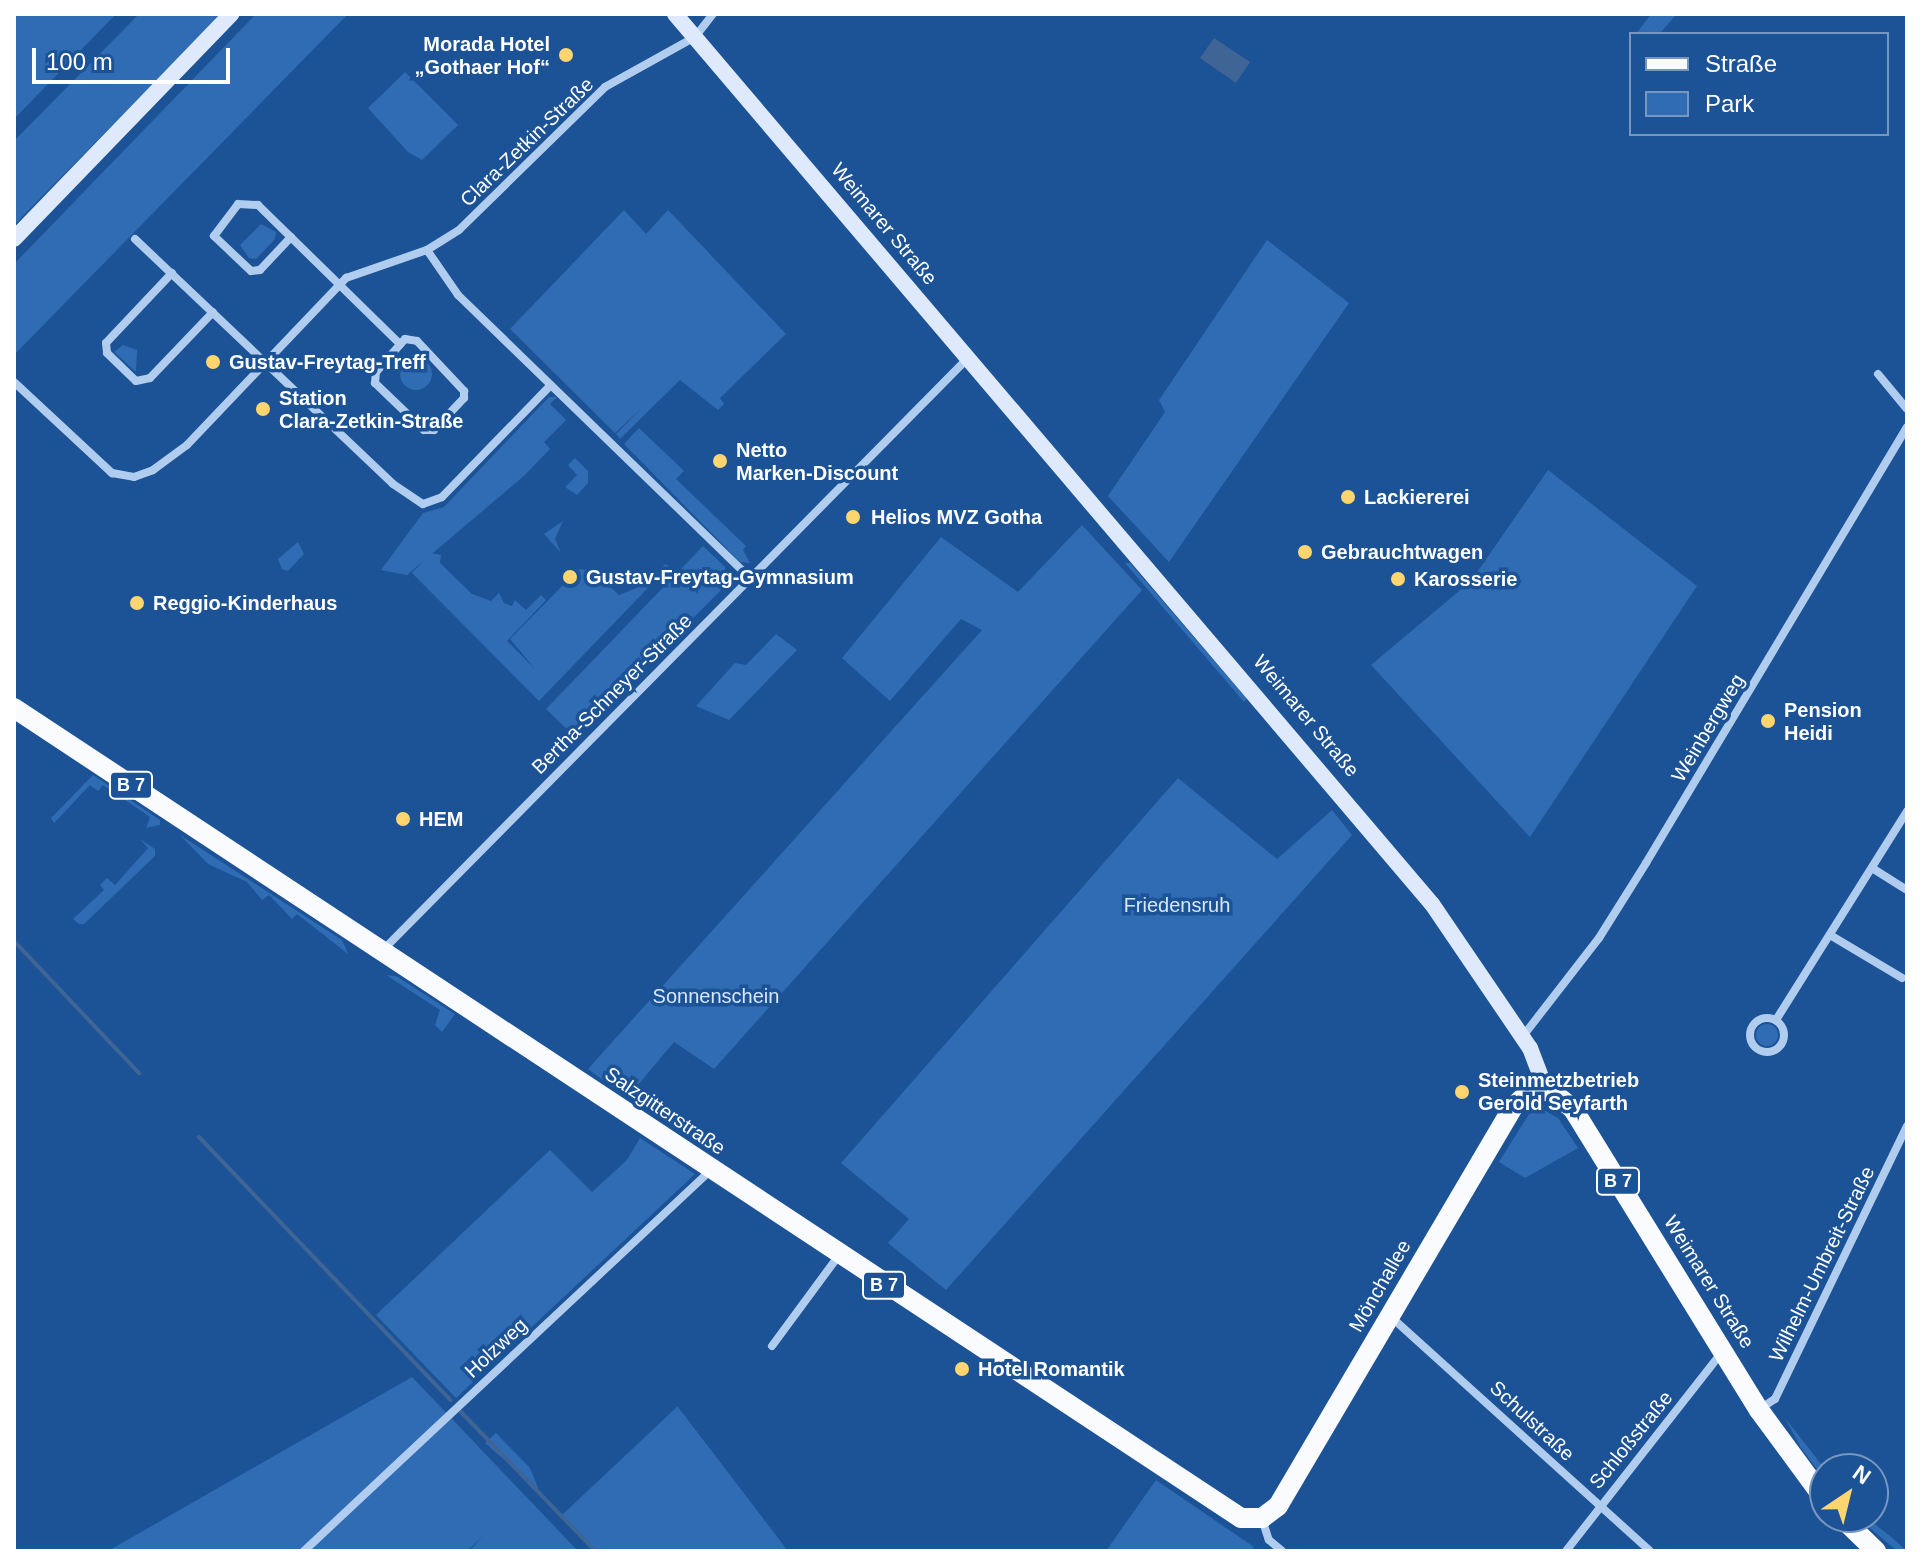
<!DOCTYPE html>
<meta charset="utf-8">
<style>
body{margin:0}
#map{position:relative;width:1921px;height:1565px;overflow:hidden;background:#1c5296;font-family:Helvetica,sans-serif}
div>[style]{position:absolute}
.green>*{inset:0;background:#306cb4}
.round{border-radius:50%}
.water>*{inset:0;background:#3f6597}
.stream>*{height:4px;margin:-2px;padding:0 2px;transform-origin:2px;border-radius:2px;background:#3f6597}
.street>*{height:8px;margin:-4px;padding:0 4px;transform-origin:4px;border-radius:4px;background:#b0cdef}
.street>.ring{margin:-4px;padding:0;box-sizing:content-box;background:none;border:8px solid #b0cdef;border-radius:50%}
.secondary>*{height:16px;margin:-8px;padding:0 8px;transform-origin:8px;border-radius:8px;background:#deeafb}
.primary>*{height:20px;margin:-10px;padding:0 10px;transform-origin:10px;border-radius:10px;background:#f9fbff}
.dots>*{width:22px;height:22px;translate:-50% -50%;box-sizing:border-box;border:4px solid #1c5296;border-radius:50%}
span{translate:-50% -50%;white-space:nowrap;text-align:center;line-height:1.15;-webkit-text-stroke:7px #1c5296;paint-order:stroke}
.shield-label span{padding:2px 6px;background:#1c5296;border:2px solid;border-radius:6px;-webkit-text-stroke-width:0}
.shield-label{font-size:18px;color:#fff;font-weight:700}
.poi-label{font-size:20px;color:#fff;font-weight:700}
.right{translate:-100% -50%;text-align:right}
.left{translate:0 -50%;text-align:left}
.street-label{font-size:20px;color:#fff}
.park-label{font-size:20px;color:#d7e7fb}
.frame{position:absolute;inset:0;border:16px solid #fff;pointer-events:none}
.legend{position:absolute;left:1629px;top:32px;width:260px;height:104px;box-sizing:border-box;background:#1c5296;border:2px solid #7797c0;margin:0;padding:10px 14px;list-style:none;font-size:24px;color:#fff}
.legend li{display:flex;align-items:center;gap:16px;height:40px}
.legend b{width:40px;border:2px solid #7797c0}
.north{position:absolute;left:1809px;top:1453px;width:80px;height:80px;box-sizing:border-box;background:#1c5296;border:2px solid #7797c0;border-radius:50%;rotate:35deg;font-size:22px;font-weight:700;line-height:32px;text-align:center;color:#fff}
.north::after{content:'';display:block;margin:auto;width:28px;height:36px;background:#ffd56f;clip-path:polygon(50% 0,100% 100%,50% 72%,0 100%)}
.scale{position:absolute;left:32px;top:48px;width:198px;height:36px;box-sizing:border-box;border:4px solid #fff;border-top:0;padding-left:10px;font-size:24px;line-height:28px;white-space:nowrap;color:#fff;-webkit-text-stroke:6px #1c5296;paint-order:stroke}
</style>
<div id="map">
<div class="green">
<div style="clip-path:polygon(14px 14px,116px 14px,14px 119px)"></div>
<div style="clip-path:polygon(139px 14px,222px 14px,14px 225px,14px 141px)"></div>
<div style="clip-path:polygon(256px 14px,348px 14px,14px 355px,14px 264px)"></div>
<div style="clip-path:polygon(1651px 14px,1677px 14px,1659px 34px,1636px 34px)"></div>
<div style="clip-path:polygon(405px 72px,458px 125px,422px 160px,408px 152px,368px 108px)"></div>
<div style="clip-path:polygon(624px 210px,646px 234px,668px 210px,786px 334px,720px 398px,724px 404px,718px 410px,680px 380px,620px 439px,616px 434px,643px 407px,615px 433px,510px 329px)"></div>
<div style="clip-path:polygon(261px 224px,276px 232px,275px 239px,256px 259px,249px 258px,240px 245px)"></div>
<div style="clip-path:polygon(1267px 240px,1349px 303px,1169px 562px,1108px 496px,1165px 412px,1159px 400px)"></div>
<div style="clip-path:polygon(123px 345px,137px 350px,136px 372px,114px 352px)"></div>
<div class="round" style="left:400px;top:358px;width:32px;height:32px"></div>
<div style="clip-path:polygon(549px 397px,557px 397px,550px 404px,566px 420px,544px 442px,550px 449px,525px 475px,407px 575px,381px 570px,423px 513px,444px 507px)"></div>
<div style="clip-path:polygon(639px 428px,684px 471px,676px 479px,746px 546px,743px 550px,750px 563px,740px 562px,624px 444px)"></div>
<div style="clip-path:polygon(575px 458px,588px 471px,588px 483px,577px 495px,565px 487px,577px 475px,568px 465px)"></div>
<div style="clip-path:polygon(1548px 470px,1697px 586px,1530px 837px,1371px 665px,1471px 581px)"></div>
<div style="clip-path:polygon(563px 521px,555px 539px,561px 553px,544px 534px)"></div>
<div style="clip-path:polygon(1082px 525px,1142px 590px,714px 1069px,674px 1042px,627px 1098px,588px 1069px,982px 630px,961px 619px,890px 701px,842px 658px,941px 537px,1018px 592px)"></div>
<div style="clip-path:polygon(298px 542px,304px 554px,288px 571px,282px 569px,278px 559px)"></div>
<div style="clip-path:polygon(703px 546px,725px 567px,725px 586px,575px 737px,546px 709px)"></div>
<div style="clip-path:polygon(431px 553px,441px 555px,440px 563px,472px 594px,491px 601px,499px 593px,504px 603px,512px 606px,515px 600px,526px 610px,541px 595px,546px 600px,507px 641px,535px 669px,510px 639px,572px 576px,569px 569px,592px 570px,619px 595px,646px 584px,665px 564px,669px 566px,539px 701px,412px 573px)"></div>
<div style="clip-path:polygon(1125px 563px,1130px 563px,1247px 699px,1244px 702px)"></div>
<div style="clip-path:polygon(776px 634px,797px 650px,729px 720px,696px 706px,735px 663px,746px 665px)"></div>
<div style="clip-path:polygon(93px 775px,160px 820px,160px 825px,146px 828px,150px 817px,103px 785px,98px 791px,90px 785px,54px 823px,51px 818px)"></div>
<div style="clip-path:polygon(1178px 778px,1277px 859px,1332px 810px,1352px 835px,946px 1290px,888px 1243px,909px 1219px,841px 1163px)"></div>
<div style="clip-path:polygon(180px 835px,342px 940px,348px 954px,297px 914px,292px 919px,269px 895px,262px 900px,247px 882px,208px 864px)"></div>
<div style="clip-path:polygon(140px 839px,155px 849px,155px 856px,84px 924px,79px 924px,73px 919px,104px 890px,100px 885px,107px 878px,115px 885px,148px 848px)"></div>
<div style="clip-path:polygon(386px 975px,396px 976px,455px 1014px,442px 1032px,435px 1025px,440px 1010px)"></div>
<div class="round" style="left:1756px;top:1024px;width:22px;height:22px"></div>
<div style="clip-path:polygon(1540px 1108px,1558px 1118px,1578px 1148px,1525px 1178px,1499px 1162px,1529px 1114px)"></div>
<div style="clip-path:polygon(640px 1138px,695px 1174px,456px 1398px,376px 1315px,550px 1150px,592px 1192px,627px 1160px)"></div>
<div style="clip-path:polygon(412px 1377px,578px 1551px,469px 1551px,483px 1536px,467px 1551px,108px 1551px)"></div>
<div style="clip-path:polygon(678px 1406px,678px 1407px,788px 1551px,595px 1551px,562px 1515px)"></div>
<div style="clip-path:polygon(1785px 1418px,1825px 1469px,1825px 1480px,1801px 1448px)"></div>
<div style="clip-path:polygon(496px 1433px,530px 1468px,539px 1490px,485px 1443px)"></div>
<div style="clip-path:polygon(1156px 1480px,1254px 1547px,1251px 1551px,1106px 1551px)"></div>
<div style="clip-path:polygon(1867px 1518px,1890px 1536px,1907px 1551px,1897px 1551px,1864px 1523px)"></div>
</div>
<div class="water">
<div style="clip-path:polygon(1214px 38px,1250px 62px,1236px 83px,1200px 58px)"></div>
</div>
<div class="stream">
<div style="left:14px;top:941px;width:182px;rotate:46.6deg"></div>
<div style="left:199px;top:1137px;width:364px;rotate:46.3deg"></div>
<div style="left:461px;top:1412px;width:193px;rotate:46deg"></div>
</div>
<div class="street">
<div style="left:291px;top:237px;width:45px;rotate:133.2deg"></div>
<div style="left:260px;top:270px;width:9px;rotate:174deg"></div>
<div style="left:251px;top:271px;width:51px;rotate:-136.6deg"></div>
<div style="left:214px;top:236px;width:40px;rotate:-53deg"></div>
<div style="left:238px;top:204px;width:20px;rotate:3deg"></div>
<div style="left:258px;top:205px;width:199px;rotate:44.4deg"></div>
<div style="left:135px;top:239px;width:356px;rotate:43.5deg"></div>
<div style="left:393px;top:484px;width:36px;rotate:34deg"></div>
<div style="left:423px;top:504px;width:20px;rotate:-20deg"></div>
<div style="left:442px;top:497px;width:156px;rotate:-45.8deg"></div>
<div style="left:427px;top:250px;width:55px;rotate:55.4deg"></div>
<div style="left:458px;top:295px;width:405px;rotate:44.1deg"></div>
<div style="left:172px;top:273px;width:96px;rotate:133.3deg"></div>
<div style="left:106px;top:343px;width:10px;rotate:84deg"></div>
<div style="left:107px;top:353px;width:40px;rotate:44deg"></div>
<div style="left:136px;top:381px;width:14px;rotate:-12deg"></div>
<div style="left:150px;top:378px;width:91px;rotate:-46.3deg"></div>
<div style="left:405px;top:339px;width:12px;rotate:9deg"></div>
<div style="left:417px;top:341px;width:69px;rotate:46.8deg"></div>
<div style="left:464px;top:391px;width:7px;rotate:90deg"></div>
<div style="left:464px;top:398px;width:44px;rotate:133.2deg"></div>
<div style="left:434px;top:430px;width:10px;rotate:180deg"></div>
<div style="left:424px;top:430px;width:68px;rotate:-136.2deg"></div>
<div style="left:375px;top:383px;width:11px;rotate:-85deg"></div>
<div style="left:376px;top:372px;width:44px;rotate:-48.7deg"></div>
<div style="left:1878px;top:374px;width:45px;rotate:50.4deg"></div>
<div style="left:14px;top:382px;width:134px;rotate:42.9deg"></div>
<div style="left:112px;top:473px;width:22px;rotate:10deg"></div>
<div style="left:134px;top:477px;width:20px;rotate:-20deg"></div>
<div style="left:153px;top:470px;width:42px;rotate:-36.3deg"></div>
<div style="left:187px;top:445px;width:231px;rotate:-46.4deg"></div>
<div style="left:346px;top:278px;width:86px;rotate:-19.1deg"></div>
<div style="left:427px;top:250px;width:38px;rotate:-32deg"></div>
<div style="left:459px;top:230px;width:204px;rotate:-44.4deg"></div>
<div style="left:605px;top:87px;width:103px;rotate:-29.1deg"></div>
<div style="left:695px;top:37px;width:29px;rotate:-52deg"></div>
<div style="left:1872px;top:868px;width:41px;rotate:32.2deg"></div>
<div style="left:1830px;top:935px;width:84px;rotate:30.8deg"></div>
<div style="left:383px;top:950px;width:831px;rotate:-45.34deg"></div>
<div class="ring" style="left:1750px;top:1018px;width:26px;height:26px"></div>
<div style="left:1776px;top:1020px;width:247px;rotate:-57.9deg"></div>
<div style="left:1523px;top:1036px;width:124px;rotate:-52.2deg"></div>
<div style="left:1599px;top:938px;width:89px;rotate:-57.9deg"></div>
<div style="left:1646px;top:863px;width:508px;rotate:-59.09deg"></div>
<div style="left:1390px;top:1316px;width:350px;rotate:42.1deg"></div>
<div style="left:772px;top:1346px;width:113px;rotate:-53.6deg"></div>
<div style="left:1760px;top:1409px;width:18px;rotate:-34deg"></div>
<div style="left:1775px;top:1399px;width:303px;rotate:-64.2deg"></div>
<div style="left:1262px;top:1519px;width:22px;rotate:72deg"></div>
<div style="left:1269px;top:1540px;width:17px;rotate:40deg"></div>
<div style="left:304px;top:1551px;width:558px;rotate:-43.11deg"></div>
<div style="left:1566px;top:1551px;width:251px;rotate:-51.9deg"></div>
</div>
<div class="secondary">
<div style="left:675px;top:14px;width:1168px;rotate:49.62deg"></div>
<div style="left:1432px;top:904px;width:174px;rotate:55.8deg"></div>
<div style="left:1530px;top:1048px;width:45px;rotate:69.1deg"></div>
<div style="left:14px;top:239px;width:313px;rotate:-46deg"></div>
</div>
<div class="primary">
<div style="left:14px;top:708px;width:1470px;rotate:33.43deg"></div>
<div style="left:1241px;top:1518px;width:21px"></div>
<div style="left:1262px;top:1518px;width:20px;rotate:-37deg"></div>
<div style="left:1278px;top:1506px;width:463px;rotate:-59.5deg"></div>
<div style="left:1513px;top:1107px;width:22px;rotate:-43deg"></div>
<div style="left:1529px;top:1092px;width:22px;rotate:-3deg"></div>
<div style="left:1551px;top:1091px;width:28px;rotate:39deg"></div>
<div style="left:1573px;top:1109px;width:354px;rotate:58.3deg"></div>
<div style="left:1759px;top:1410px;width:112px;rotate:53.7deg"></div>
<div style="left:1841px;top:1517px;width:49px;rotate:44.2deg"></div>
</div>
<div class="dots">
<div style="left:566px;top:55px;background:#ffd56f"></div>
<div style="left:213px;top:362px;background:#ffd56f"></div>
<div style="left:263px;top:409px;background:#ffd56f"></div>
<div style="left:720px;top:461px;background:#ffd56f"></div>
<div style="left:1348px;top:497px;background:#ffd56f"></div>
<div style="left:853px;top:517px;background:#ffd56f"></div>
<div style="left:1305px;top:552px;background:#ffd56f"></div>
<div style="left:570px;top:577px;background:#ffd56f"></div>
<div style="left:1398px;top:579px;background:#ffd56f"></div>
<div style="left:137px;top:603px;background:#ffd56f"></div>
<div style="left:1768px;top:721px;background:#ffd56f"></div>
<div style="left:403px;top:819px;background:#ffd56f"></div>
<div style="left:1462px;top:1092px;background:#ffd56f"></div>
<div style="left:962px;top:1369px;background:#ffd56f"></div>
</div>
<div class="shield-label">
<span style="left:131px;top:785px">B 7</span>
<span style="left:1618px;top:1181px">B 7</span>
<span style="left:884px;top:1285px">B 7</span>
</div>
<div class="poi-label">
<span class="right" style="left:550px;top:56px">Morada Hotel<br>„Gothaer Hof“</span>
<span class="left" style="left:229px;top:362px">Gustav-Freytag-Treff</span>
<span class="left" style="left:279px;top:410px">Station<br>Clara-Zetkin-Straße</span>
<span class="left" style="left:736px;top:462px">Netto<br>Marken-Discount</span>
<span class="left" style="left:1364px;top:497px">Lackiererei</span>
<span class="left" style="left:871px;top:517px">Helios MVZ Gotha</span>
<span class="left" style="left:1321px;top:552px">Gebrauchtwagen</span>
<span class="left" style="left:586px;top:577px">Gustav-Freytag-Gymnasium</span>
<span class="left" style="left:1414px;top:579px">Karosserie</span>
<span class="left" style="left:153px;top:603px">Reggio-Kinderhaus</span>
<span class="left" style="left:1784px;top:722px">Pension<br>Heidi</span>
<span class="left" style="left:419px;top:819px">HEM</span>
<span class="left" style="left:1478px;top:1092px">Steinmetzbetrieb<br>Gerold Seyfarth</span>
<span class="left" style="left:978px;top:1369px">Hotel Romantik</span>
</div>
<div class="street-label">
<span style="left:527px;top:142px;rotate:-44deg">Clara-Zetkin-Straße</span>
<span style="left:884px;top:224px;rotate:50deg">Weimarer Straße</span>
<span style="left:612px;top:694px;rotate:-45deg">Bertha-Schneyer-Straße</span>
<span style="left:1306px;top:716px;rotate:50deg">Weimarer Straße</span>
<span style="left:1708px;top:728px;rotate:-59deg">Weinbergweg</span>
<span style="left:665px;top:1111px;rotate:34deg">Salzgitterstraße</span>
<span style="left:1822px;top:1264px;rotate:-64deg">Wilhelm-Umbreit-Straße</span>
<span style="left:1709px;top:1282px;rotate:58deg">Weimarer Straße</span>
<span style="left:1380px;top:1286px;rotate:-60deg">Mönchallee</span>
<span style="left:496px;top:1348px;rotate:-43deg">Holzweg</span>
<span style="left:1532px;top:1421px;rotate:43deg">Schulstraße</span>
<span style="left:1631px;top:1440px;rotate:-51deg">Schloßstraße</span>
</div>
<div class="park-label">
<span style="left:1177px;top:905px">Friedensruh</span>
<span style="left:716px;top:996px">Sonnenschein</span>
</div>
<div class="frame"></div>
<ul class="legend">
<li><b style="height:10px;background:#f9fbff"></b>Straße</li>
<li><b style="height:22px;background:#306cb4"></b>Park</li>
</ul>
<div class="north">N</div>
<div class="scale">100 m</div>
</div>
